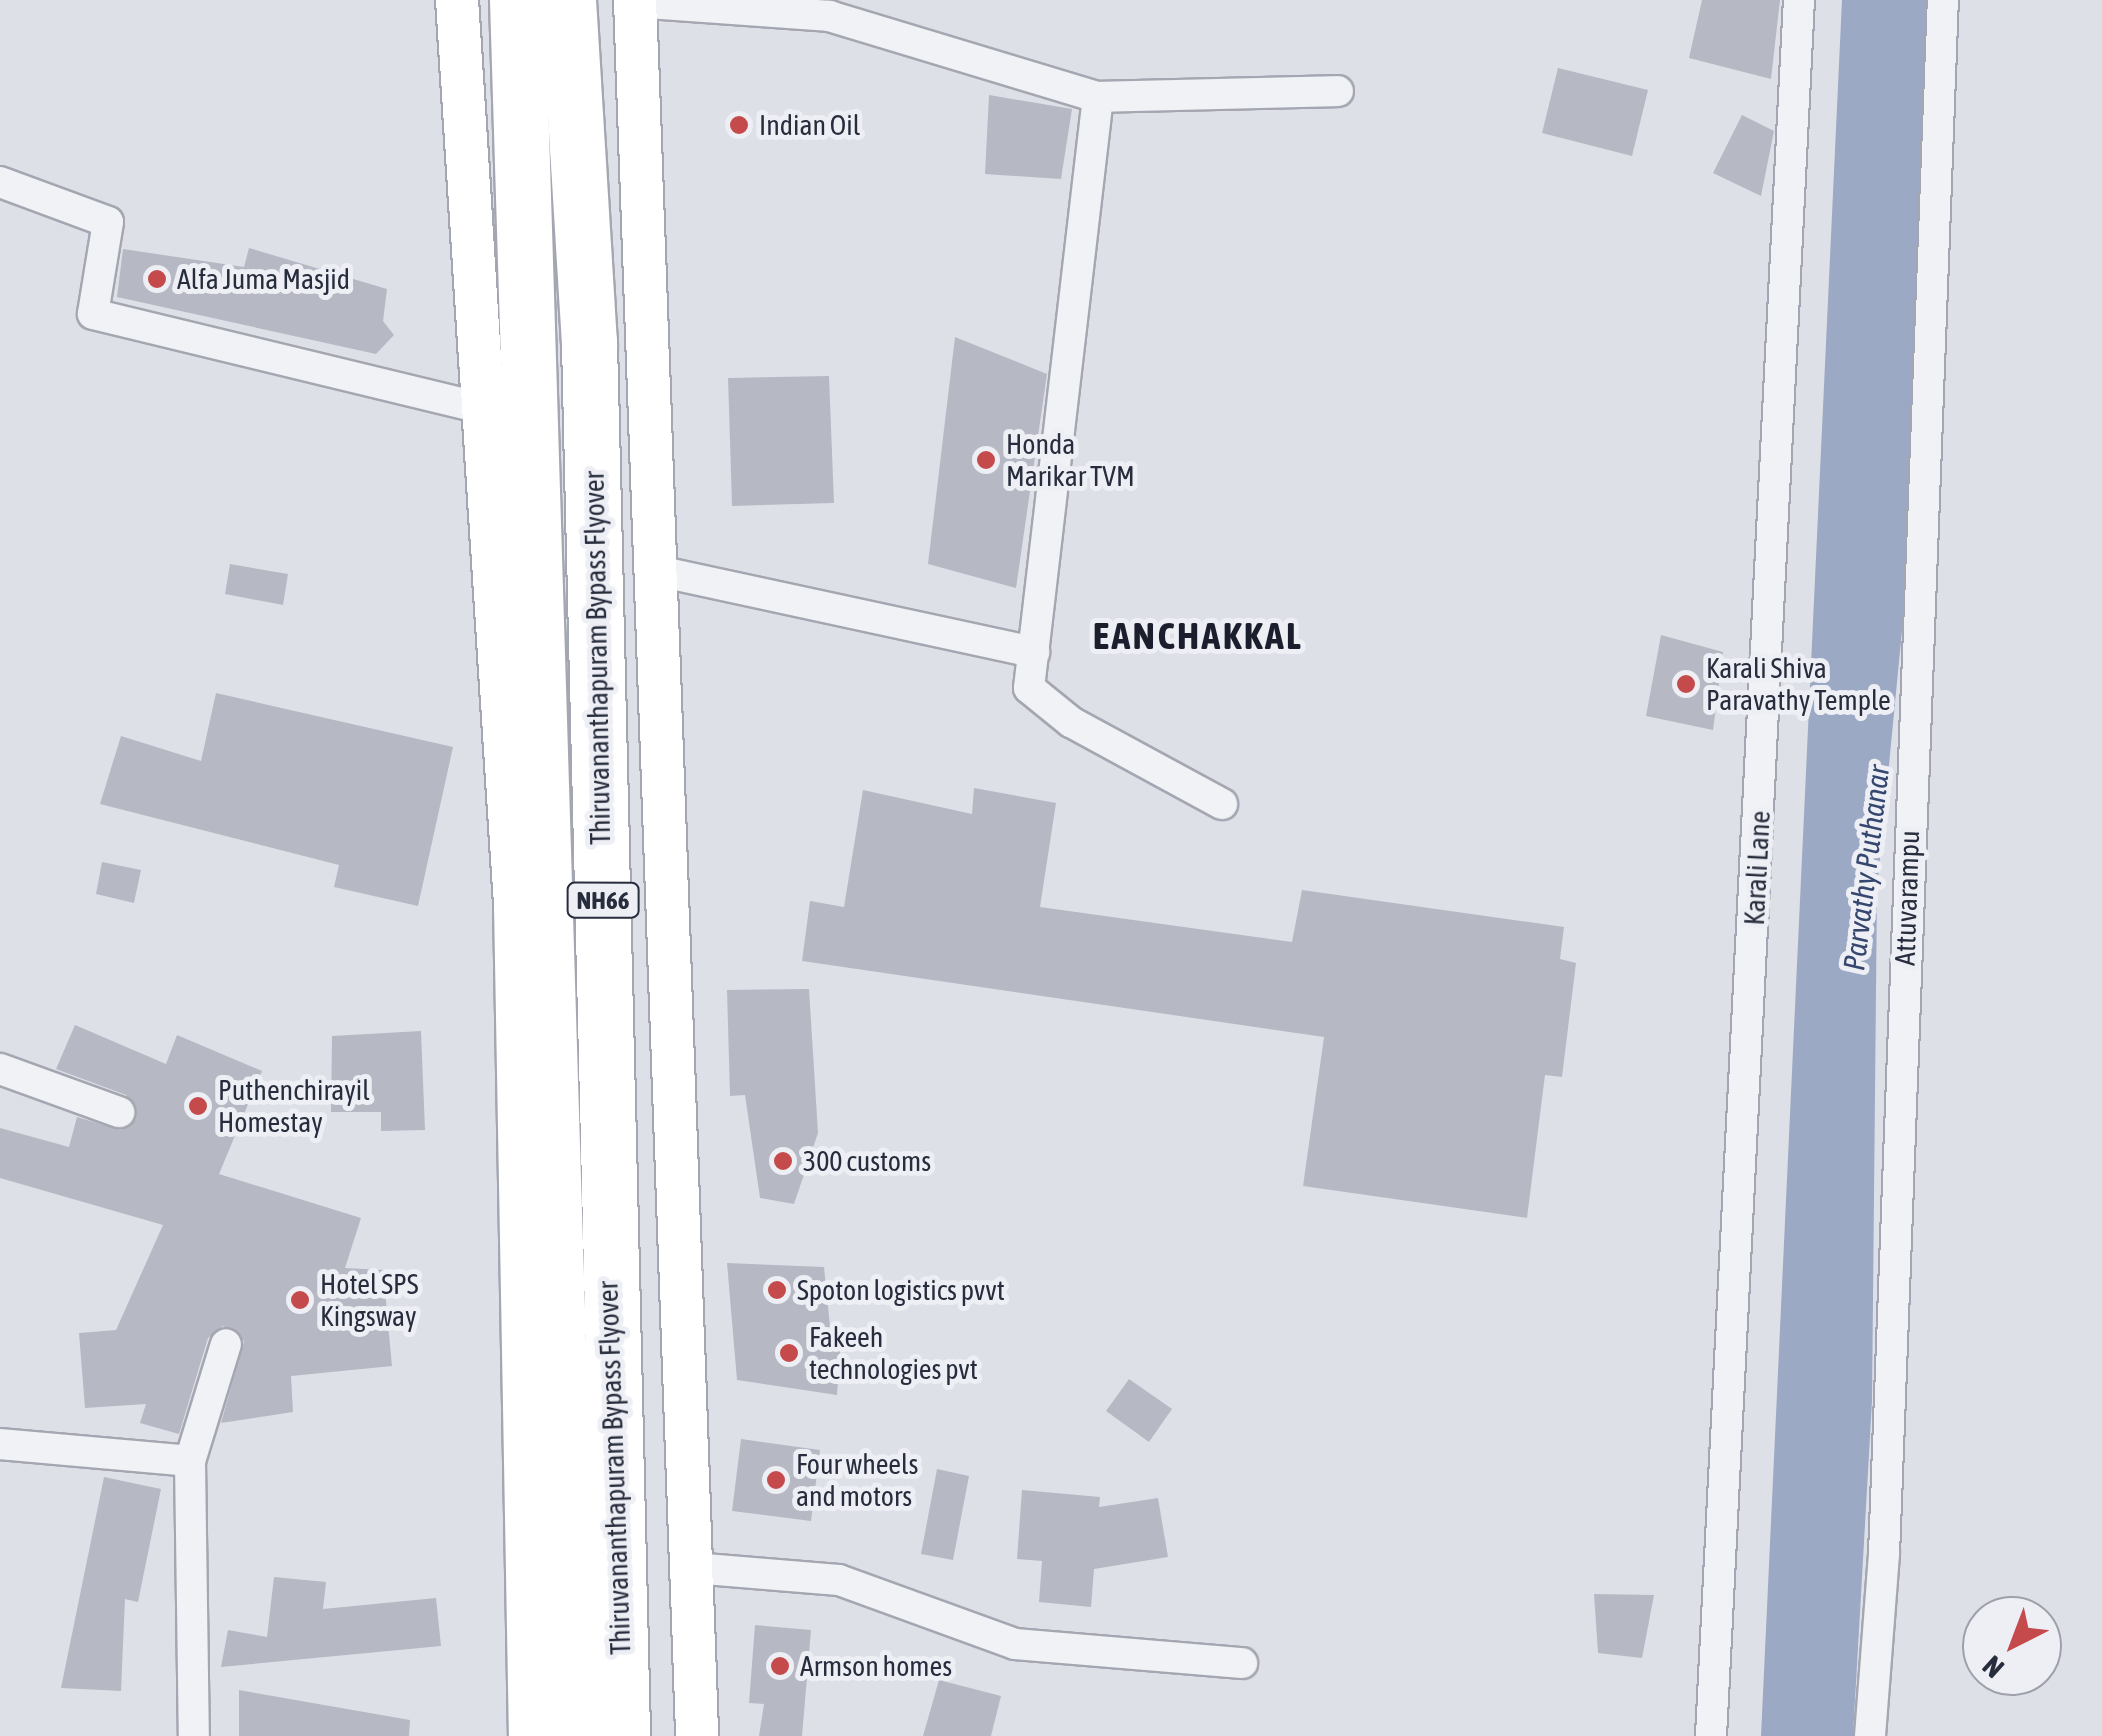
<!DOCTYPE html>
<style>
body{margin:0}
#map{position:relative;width:2102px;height:1736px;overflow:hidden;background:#dee0e7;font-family:"Asap Condensed",sans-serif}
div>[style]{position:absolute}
.water>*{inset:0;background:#9ba9c5}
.building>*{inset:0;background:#b6b9c3}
.roads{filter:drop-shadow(2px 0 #a4a7b1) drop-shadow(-2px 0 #a4a7b1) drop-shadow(0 2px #a4a7b1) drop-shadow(0 -2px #a4a7b1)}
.street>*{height:30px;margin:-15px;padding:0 15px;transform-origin:15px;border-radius:15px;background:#f1f2f5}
.secondary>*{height:42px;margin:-21px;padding:0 21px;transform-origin:21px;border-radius:21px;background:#fff}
.highway>*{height:55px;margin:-27.5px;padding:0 27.5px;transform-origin:27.5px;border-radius:27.5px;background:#fff}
.dots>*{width:28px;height:28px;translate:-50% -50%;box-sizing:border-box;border:5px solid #edeff5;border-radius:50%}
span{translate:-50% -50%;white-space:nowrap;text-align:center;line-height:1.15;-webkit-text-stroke:10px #edeff5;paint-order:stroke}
.shield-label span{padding:2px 8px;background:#edeff5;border:2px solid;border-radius:8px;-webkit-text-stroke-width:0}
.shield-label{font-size:25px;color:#282d3d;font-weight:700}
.poi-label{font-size:28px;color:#282d3d}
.left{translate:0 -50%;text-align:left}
.street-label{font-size:28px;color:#282d3d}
.water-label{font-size:30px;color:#35476e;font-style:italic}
.district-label{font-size:38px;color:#1b1e2d;font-weight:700;letter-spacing:2.5px}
.north{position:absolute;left:1962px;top:1596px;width:100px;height:100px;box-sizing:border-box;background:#edeff5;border:2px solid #9ea1ab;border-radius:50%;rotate:222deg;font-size:28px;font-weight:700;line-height:40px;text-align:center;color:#282d3d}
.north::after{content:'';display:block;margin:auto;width:35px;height:45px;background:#c54a4b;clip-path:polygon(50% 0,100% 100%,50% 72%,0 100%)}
</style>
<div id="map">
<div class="water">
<div style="clip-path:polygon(1842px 0,1950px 0,1942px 217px,1877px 889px,1872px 1401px,1853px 1736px,1761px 1736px)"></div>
</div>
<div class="building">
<div style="clip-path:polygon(1702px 0,1780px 0,1771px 79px,1689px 58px)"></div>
<div style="clip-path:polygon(1558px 68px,1648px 90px,1632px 156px,1542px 133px)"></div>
<div style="clip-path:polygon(989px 95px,1072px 109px,1061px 179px,985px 174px)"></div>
<div style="clip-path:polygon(1742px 115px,1774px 131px,1761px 196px,1713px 173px)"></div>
<div style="clip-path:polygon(249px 248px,387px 289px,383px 321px,394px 335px,376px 354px,117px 297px,123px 249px,244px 267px)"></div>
<div style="clip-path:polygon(955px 337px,1047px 374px,1016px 588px,928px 564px)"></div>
<div style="clip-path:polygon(829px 376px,834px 503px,732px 506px,728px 378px)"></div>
<div style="clip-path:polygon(230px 564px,288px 574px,283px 605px,225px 594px)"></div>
<div style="clip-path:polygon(1661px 635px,1723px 652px,1713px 730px,1646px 716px)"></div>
<div style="clip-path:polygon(216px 693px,453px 747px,418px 906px,334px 887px,339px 865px,100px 804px,121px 736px,201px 761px)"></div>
<div style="clip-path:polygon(974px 788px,1056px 803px,1040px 907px,1292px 942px,1302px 890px,1564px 927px,1560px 959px,1576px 963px,1562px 1077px,1545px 1075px,1527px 1218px,1303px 1186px,1324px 1037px,802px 961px,810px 901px,844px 907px,863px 790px,972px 814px)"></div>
<div style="clip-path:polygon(102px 862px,141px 870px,134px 903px,96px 894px)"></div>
<div style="clip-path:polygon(809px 989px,818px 1133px,794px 1204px,760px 1198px,745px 1095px,730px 1096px,727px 990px)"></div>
<div style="clip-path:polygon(75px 1025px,166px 1064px,177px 1035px,262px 1071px,219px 1174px,361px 1218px,345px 1268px,383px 1270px,392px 1366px,291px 1376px,293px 1412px,221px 1423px,244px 1341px,223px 1326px,208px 1338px,179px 1434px,140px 1423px,146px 1404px,85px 1408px,79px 1333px,116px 1330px,163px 1225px,0 1178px,0 1128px,69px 1147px,77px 1117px,121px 1130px,136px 1119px,126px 1095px,56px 1069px)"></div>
<div style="clip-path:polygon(421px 1031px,425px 1130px,381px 1131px,381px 1112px,331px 1112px,332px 1036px)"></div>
<div style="clip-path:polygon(727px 1263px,824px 1267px,830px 1326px,842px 1326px,837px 1395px,737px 1380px)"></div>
<div style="clip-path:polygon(1129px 1379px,1172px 1409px,1149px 1442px,1106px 1411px)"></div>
<div style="clip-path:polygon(741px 1439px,820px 1450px,811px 1521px,732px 1511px)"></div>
<div style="clip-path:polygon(937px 1469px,969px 1476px,953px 1560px,921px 1554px)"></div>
<div style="clip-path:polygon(104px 1477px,161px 1489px,138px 1602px,125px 1599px,121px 1691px,61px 1688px)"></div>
<div style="clip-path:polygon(1022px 1490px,1100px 1497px,1099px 1507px,1158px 1498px,1168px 1557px,1094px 1569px,1091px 1607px,1039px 1602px,1042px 1561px,1017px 1559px)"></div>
<div style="clip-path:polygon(274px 1577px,326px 1582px,323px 1609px,436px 1598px,441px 1646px,221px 1667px,228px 1630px,267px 1637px)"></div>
<div style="clip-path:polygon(1594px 1594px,1654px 1595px,1642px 1658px,1598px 1653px)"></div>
<div style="clip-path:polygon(755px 1625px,811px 1630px,802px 1736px,759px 1736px,764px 1704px,749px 1703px)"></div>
<div style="clip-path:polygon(939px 1680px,1001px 1696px,991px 1736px,923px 1736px)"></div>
<div style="clip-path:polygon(239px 1690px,410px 1720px,409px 1736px,239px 1736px)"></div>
</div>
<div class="roads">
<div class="street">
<div style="left:635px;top:2px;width:195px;rotate:4.1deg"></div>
<div style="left:829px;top:16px;width:281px;rotate:16.8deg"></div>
<div style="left:1098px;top:97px;width:240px;rotate:-1.4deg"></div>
<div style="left:1098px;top:97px;width:595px;rotate:96.66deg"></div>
<div style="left:1029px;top:688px;width:54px;rotate:39deg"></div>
<div style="left:1071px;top:722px;width:172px;rotate:28.5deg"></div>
<div style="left:0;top:182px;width:115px;rotate:20.3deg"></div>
<div style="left:108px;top:222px;width:93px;rotate:99.3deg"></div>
<div style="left:93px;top:314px;width:401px;rotate:13.6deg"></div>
<div style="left:658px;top:571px;width:385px;rotate:12.2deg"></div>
<div style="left:0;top:1069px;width:127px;rotate:19.9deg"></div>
<div style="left:0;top:1444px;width:191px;rotate:5.1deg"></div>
<div style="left:190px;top:1461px;width:275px;rotate:89.2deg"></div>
<div style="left:190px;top:1461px;width:122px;rotate:-72.9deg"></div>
<div style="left:693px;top:1568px;width:146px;rotate:4.7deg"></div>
<div style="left:839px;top:1580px;width:187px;rotate:20deg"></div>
<div style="left:1015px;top:1644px;width:228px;rotate:4.8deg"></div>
<div style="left:1711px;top:1736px;width:1738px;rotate:-87.1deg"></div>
<div style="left:1870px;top:1736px;width:183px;rotate:-85.6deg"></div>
<div style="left:1884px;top:1554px;width:1555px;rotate:-87.83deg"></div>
</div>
<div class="secondary">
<div style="left:457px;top:0;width:907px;rotate:86.33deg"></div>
<div style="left:515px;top:905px;width:831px;rotate:88.97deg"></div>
<div style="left:635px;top:0;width:1737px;rotate:87.95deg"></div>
</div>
<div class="highway">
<div style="left:517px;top:0;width:1737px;rotate:88.25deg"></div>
<div style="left:568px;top:0;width:343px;rotate:86.5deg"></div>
<div style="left:589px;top:342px;width:1394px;rotate:88.64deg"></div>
</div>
</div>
<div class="dots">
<div style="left:739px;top:125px;background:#c54a4b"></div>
<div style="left:157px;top:279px;background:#c54a4b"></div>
<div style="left:986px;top:460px;background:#c54a4b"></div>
<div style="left:1686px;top:684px;background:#c54a4b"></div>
<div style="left:198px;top:1106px;background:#c54a4b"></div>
<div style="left:783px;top:1161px;background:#c54a4b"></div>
<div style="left:777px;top:1290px;background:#c54a4b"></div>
<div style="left:300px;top:1300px;background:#c54a4b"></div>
<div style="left:789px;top:1353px;background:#c54a4b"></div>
<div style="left:776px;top:1480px;background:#c54a4b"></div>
<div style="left:780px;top:1666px;background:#c54a4b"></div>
</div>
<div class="shield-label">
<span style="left:603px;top:900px">NH66</span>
</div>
<div class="poi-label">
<span class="left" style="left:759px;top:125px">Indian Oil</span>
<span class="left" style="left:177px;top:279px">Alfa Juma Masjid</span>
<span class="left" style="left:1006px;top:460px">Honda<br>Marikar TVM</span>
<span class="left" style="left:1706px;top:684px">Karali Shiva<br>Paravathy Temple</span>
<span class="left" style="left:218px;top:1106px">Puthenchirayil<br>Homestay</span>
<span class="left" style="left:803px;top:1161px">300 customs</span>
<span class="left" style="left:320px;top:1300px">Hotel SPS<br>Kingsway</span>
<span class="left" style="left:797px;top:1290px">Spoton logistics pvvt</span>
<span class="left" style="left:809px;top:1353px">Fakeeh<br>technologies pvt</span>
<span class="left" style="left:796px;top:1480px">Four wheels<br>and motors</span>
<span class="left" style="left:800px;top:1666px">Armson homes</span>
</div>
<div class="street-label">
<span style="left:597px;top:658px;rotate:-91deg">Thiruvananthapuram Bypass Flyover</span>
<span style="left:1757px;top:868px;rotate:-87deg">Karali Lane</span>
<span style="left:1907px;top:898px;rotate:-88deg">Attuvarampu</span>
<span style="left:614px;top:1468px;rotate:-92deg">Thiruvananthapuram Bypass Flyover</span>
</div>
<div class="water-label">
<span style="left:1866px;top:868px;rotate:-83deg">Parvathy Puthanar</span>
</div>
<div class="district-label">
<span style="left:1198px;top:636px">EANCHAKKAL</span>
</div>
<div class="north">N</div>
</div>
